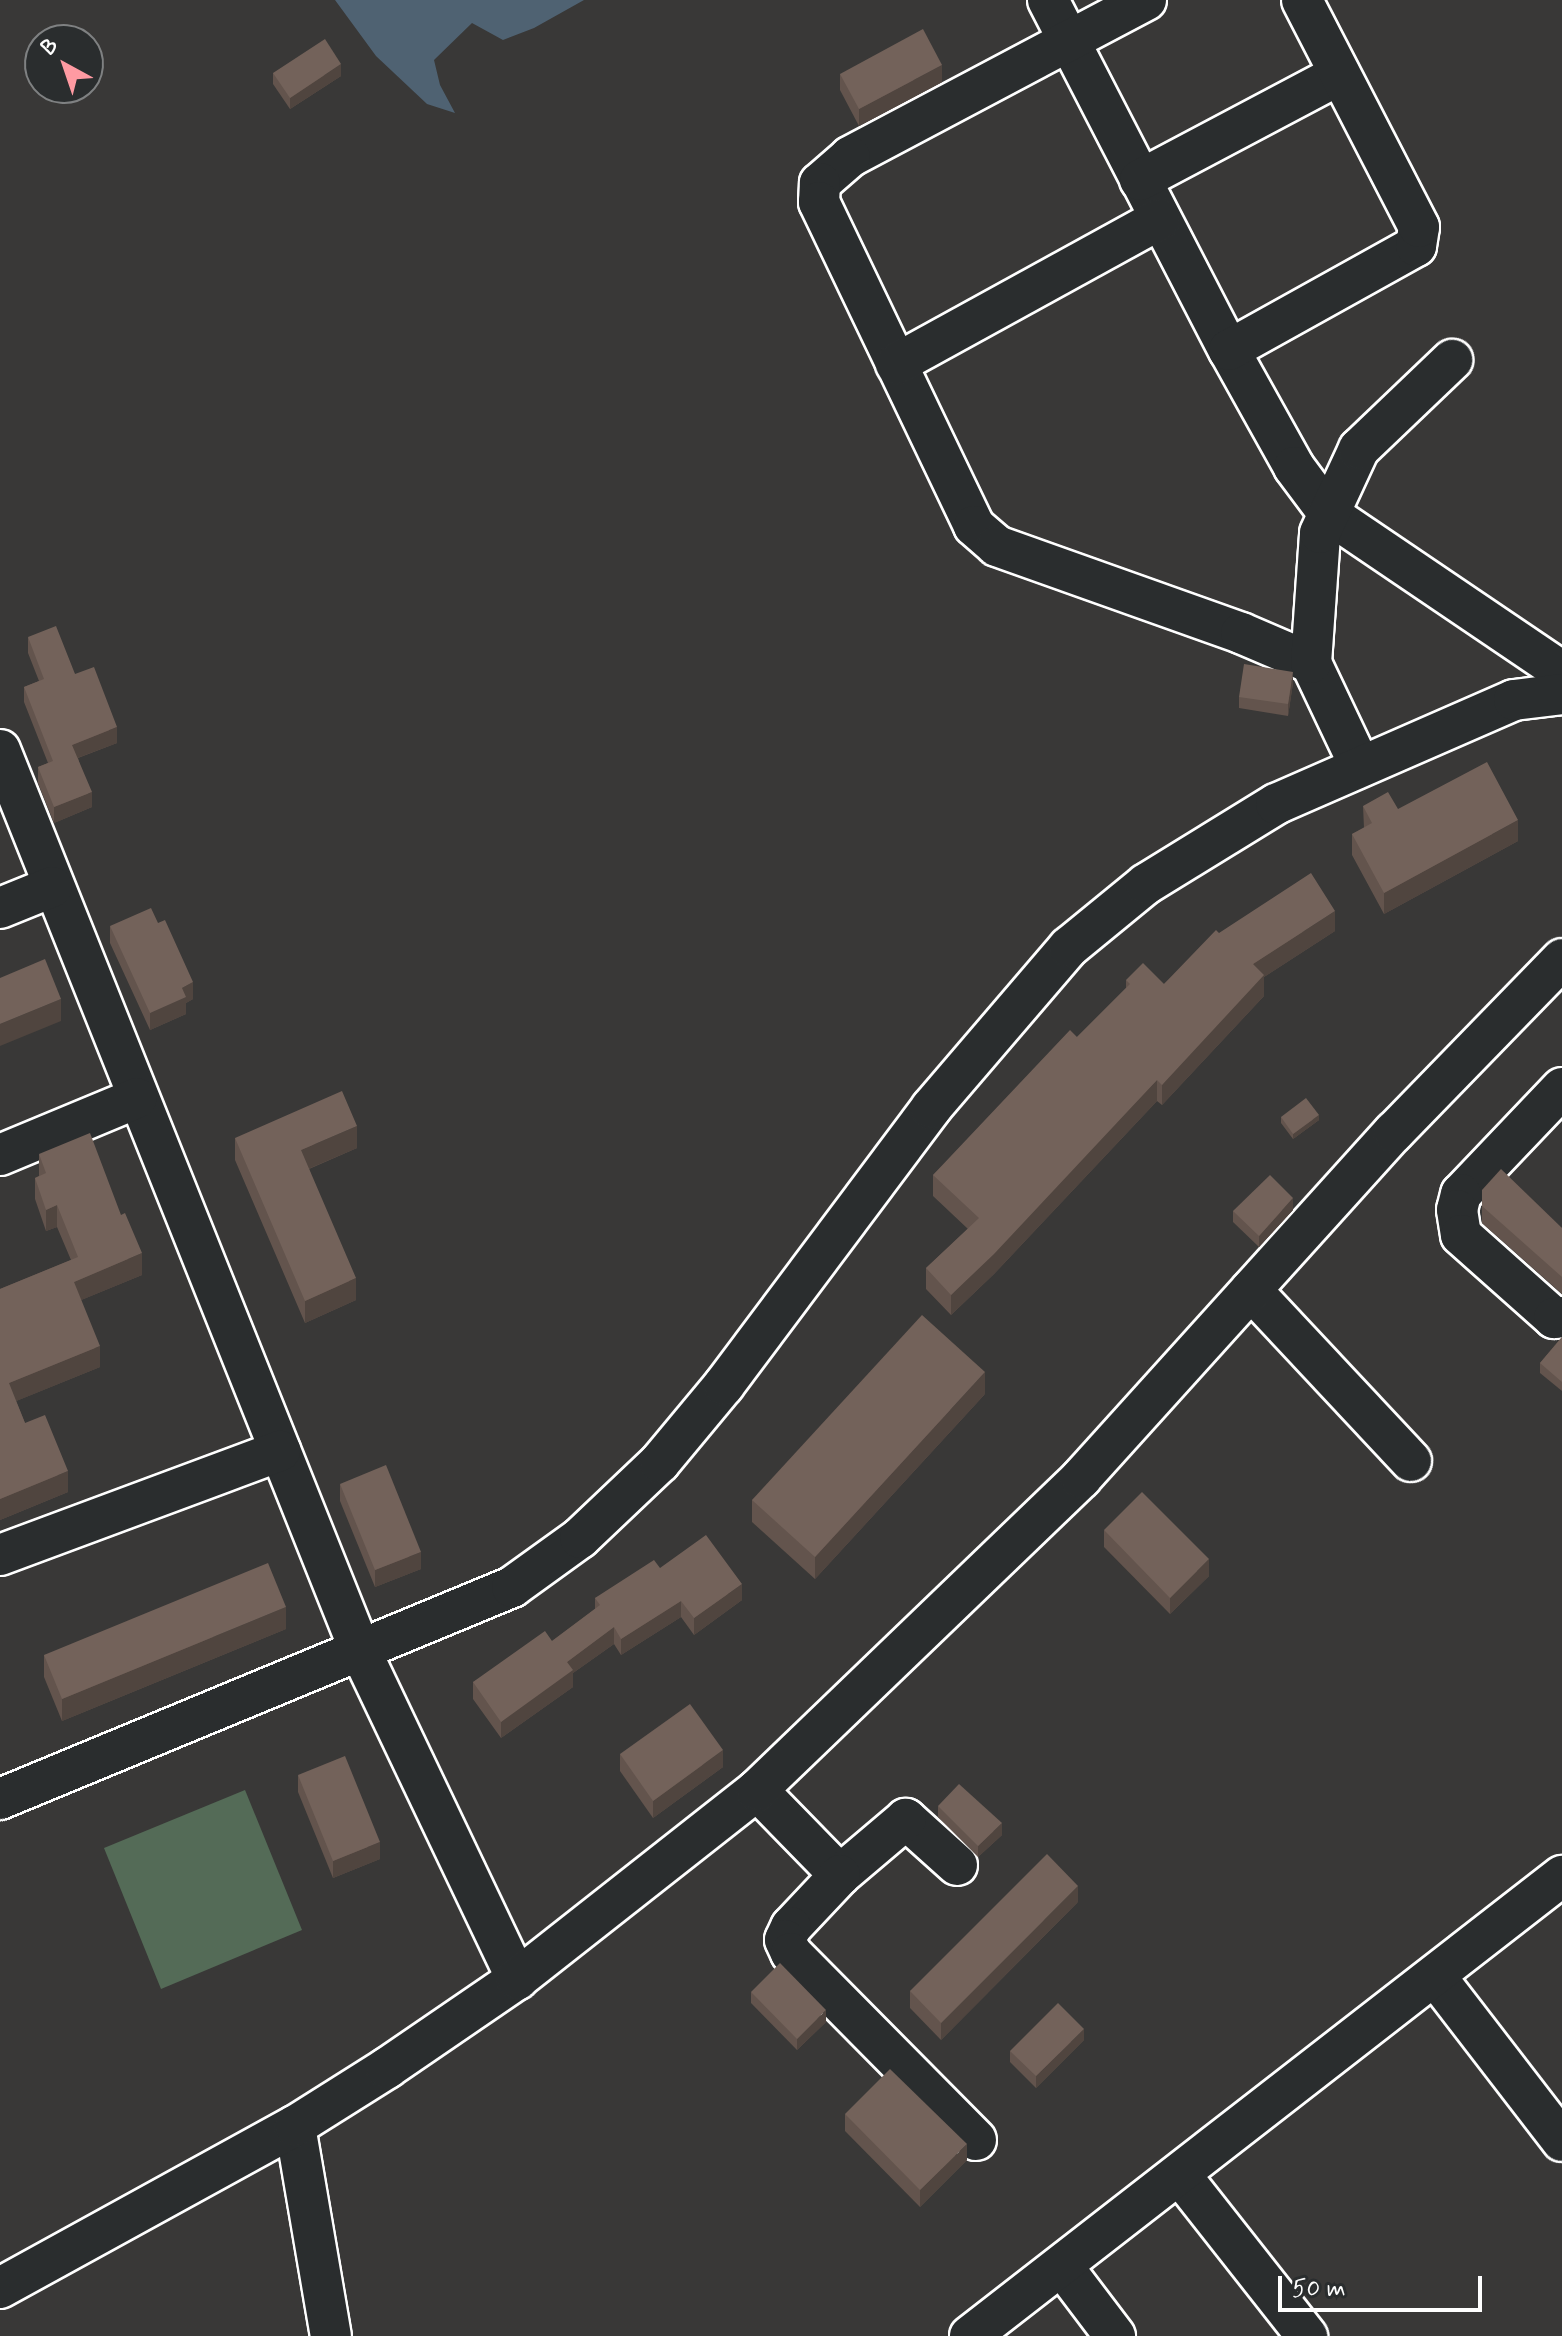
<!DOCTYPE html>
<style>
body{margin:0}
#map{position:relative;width:1562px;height:2336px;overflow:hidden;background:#393837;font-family:Mynerve,sans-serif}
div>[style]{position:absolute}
.green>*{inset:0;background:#546b57}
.water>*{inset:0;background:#4f6272}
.roads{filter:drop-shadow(2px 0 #fff) drop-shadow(-2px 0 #fff) drop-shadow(0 2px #fff) drop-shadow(0 -2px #fff)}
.minor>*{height:40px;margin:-20px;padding:0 20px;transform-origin:20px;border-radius:20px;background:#2a2d2e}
.wall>*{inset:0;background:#63544d}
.shaded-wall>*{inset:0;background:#50453f}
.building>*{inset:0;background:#73625a}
span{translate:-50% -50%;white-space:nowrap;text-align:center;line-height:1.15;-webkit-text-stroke:7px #2a2d2e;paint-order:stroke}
.north{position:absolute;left:24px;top:24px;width:80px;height:80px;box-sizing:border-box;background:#2a2d2e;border:2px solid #7f8182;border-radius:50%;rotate:320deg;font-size:22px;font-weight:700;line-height:32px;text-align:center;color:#fff}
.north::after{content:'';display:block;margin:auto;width:28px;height:36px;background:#ff9aa2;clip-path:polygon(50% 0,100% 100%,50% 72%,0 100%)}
.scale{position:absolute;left:1278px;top:2276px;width:204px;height:36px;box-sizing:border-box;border:4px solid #fff;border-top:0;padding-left:10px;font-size:24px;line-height:28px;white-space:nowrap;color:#fff;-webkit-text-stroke:6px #2a2d2e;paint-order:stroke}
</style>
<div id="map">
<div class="green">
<div style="clip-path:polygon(245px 1790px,302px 1930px,161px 1989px,104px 1848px)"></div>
</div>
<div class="water">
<div style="clip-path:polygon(335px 0,584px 0,534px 28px,503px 40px,472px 23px,434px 60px,440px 85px,455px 113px,427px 104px,376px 56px)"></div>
</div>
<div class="roads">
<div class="minor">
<div style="left:1048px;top:0;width:394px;rotate:62.7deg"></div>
<div style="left:1229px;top:350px;width:134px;rotate:60.9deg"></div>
<div style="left:1294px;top:467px;width:59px;rotate:53.3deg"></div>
<div style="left:1329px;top:514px;width:282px;rotate:34.1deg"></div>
<div style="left:1146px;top:0;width:335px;rotate:152.1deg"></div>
<div style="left:850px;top:157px;width:40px;rotate:139deg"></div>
<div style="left:820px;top:183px;width:19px;rotate:93deg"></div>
<div style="left:819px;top:202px;width:359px;rotate:64.4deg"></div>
<div style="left:974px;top:526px;width:30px;rotate:41deg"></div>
<div style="left:997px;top:546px;width:259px;rotate:19.6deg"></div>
<div style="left:1241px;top:633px;width:76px;rotate:23.2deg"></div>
<div style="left:1311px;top:663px;width:114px;rotate:64.6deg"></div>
<div style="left:1140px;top:180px;width:226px;rotate:-27.9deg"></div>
<div style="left:1229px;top:350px;width:214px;rotate:-29.1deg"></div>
<div style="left:1416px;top:246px;width:19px;rotate:-81deg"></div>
<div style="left:1419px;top:227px;width:255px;rotate:-117.3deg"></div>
<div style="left:896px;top:364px;width:301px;rotate:-28.8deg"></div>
<div style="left:1311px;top:663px;width:130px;rotate:-86deg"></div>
<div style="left:1320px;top:533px;width:93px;rotate:-65.1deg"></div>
<div style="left:1359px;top:449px;width:129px;rotate:-43.7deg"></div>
<div style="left:0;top:750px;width:969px;rotate:68.2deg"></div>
<div style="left:360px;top:1650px;width:365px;rotate:64.5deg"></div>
<div style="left:0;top:908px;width:56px;rotate:-22deg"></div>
<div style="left:1562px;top:1088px;width:146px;rotate:133.6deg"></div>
<div style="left:1461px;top:1194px;width:16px;rotate:104deg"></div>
<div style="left:1457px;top:1210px;width:25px;rotate:81deg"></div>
<div style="left:1461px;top:1235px;width:125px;rotate:41.7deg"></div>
<div style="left:1554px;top:1318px;width:8px;rotate:-7deg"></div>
<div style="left:0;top:1155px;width:148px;rotate:-22.6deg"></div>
<div style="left:1251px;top:1290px;width:234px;rotate:46.9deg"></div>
<div style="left:0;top:1555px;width:299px;rotate:-20.4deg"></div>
<div style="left:757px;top:1790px;width:119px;rotate:45.7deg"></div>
<div style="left:0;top:1799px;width:554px;rotate:-22.49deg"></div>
<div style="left:512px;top:1587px;width:84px;rotate:-35.8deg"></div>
<div style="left:580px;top:1538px;width:110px;rotate:-43.5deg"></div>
<div style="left:660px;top:1462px;width:100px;rotate:-50.3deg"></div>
<div style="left:724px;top:1385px;width:346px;rotate:-53.2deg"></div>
<div style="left:931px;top:1108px;width:212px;rotate:-49.4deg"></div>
<div style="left:1069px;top:947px;width:99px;rotate:-39.3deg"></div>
<div style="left:1146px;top:884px;width:153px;rotate:-31.6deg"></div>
<div style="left:1276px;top:804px;width:260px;rotate:-23.6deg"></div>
<div style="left:1514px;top:700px;width:48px;rotate:-7.1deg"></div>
<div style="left:957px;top:1865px;width:69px;rotate:-138deg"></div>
<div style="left:906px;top:1819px;width:87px;rotate:139.7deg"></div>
<div style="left:840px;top:1875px;width:71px;rotate:133.3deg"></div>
<div style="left:791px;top:1927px;width:14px;rotate:115deg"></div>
<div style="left:785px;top:1940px;width:14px;rotate:65deg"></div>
<div style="left:791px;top:1953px;width:263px;rotate:45.3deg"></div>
<div style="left:1435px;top:1976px;width:208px;rotate:52.4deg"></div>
<div style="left:295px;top:2126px;width:213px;rotate:80.3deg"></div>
<div style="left:1181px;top:2176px;width:204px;rotate:51.8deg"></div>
<div style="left:1062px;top:2266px;width:88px;rotate:52.9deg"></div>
<div style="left:0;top:2288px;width:337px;rotate:-28.8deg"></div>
<div style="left:295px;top:2126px;width:109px;rotate:-32.2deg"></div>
<div style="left:387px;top:2068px;width:158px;rotate:-34.4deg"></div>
<div style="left:517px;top:1979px;width:305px;rotate:-38.2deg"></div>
<div style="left:757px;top:1790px;width:450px;rotate:-43.9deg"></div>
<div style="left:1081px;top:1478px;width:467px;rotate:-47.9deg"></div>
<div style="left:1394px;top:1132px;width:241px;rotate:-45.8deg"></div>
<div style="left:970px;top:2336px;width:750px;rotate:-37.85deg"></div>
</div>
</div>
<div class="wall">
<div style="clip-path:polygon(273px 73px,341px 76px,290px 109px,273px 84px)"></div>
<div style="clip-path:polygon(840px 74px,942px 82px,859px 126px,840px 90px)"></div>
<div style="clip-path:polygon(28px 637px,75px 674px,117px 743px,78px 758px,92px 807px,54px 823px,38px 783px,38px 767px,48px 763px,24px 702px,24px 687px,39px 681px,28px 653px)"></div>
<div style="clip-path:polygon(1293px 683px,1288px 716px,1239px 708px,1239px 697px)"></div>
<div style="clip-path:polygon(1363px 806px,1398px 809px,1518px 841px,1384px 914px,1352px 855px,1352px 834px,1364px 828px)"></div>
<div style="clip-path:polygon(110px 926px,193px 999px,186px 1003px,186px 1014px,150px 1030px,110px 943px)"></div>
<div style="clip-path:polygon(1335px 931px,1264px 977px,1264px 996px,1162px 1105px,1157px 1101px,994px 1274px,951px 1315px,926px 1289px,926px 1268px,968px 1229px,933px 1196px,933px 1175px,1077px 1037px,1126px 988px,1126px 980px,1164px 984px,1219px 933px)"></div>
<div style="clip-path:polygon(1281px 1117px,1319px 1120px,1293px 1139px,1281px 1123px)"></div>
<div style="clip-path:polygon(235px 1138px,357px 1148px,309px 1169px,356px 1300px,305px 1323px,235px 1160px)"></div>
<div style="clip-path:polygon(39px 1154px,142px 1275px,81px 1300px,100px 1367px,16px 1401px,25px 1423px,68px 1492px,0 1520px,0 1289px,71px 1260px,57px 1227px,46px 1231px,35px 1199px,35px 1178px,39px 1176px)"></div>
<div style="clip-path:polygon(1482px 1190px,1562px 1228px,1562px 1294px,1482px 1223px)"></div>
<div style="clip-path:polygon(1293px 1210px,1259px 1247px,1233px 1222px,1233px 1211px)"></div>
<div style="clip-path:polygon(1562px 1337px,1562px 1391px,1540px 1373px,1540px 1363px)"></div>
<div style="clip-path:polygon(985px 1394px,815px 1579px,752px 1522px,752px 1500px)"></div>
<div style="clip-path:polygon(340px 1484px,421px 1569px,375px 1587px,340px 1501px)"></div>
<div style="clip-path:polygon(1104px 1530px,1209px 1576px,1170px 1614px,1104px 1547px)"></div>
<div style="clip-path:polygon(660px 1568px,742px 1600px,694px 1635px,681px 1617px,621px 1655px,614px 1644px,573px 1673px,573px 1687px,501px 1738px,473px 1699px,473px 1682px,552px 1641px,595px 1609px,595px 1598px)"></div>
<div style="clip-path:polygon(286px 1629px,62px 1721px,44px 1677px,44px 1655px)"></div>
<div style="clip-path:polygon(620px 1754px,723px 1767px,653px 1818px,620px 1771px)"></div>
<div style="clip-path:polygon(298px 1775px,380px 1859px,333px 1878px,298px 1792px)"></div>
<div style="clip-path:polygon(938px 1806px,1002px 1835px,978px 1857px,938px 1817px)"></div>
<div style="clip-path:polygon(1078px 1902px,941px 2040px,910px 2008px,910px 1991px)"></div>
<div style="clip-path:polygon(751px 1992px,826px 2022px,797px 2050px,751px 2003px)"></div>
<div style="clip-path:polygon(1084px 2040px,1036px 2088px,1010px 2062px,1010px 2051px)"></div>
<div style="clip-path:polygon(845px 2114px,967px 2160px,920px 2207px,845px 2131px)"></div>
</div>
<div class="shaded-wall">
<div style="clip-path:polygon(341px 64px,341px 76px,290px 109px,290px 98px)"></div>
<div style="clip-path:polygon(942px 65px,942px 82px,859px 126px,859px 109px)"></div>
<div style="clip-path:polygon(1293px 672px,1293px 683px,1288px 716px,1288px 704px)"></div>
<div style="clip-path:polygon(117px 727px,117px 743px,72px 760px,72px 745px)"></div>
<div style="clip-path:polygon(92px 792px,92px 807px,54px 823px,54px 807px)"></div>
<div style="clip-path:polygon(1518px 820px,1518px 841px,1384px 914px,1384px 893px)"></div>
<div style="clip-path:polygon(1335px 911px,1335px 931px,1264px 977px,1264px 996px,1162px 1105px,1162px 1085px,1253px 964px)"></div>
<div style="clip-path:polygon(193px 982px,193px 999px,186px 1003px,186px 1014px,150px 1030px,150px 1013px,182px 988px)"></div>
<div style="clip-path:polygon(61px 999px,61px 1021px,0 1046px,0 1024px)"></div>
<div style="clip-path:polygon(1157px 1080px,1157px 1101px,994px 1274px,951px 1315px,951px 1295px)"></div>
<div style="clip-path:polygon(1319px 1115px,1319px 1120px,1293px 1139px,1293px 1134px)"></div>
<div style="clip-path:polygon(357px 1126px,357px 1148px,301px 1172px,301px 1150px)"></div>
<div style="clip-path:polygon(1293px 1198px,1293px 1210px,1259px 1247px,1259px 1236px)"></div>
<div style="clip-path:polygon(57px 1205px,57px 1227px,46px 1231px,46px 1210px)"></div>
<div style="clip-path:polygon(142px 1253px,142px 1275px,74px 1303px,74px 1282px)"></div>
<div style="clip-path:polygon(356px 1278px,356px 1300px,305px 1323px,305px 1301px)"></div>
<div style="clip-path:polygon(100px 1346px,100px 1367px,9px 1404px,9px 1383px)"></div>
<div style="clip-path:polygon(985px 1372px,985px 1394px,815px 1579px,815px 1557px)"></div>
<div style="clip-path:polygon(68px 1471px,68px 1492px,0 1520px,0 1499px)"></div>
<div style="clip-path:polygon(421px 1552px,421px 1569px,375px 1587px,375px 1570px)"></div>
<div style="clip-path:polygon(1209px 1559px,1209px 1576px,1170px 1614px,1170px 1598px)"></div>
<div style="clip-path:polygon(742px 1584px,742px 1600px,694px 1635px,694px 1618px)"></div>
<div style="clip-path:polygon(681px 1601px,681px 1617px,621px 1655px,621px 1639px)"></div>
<div style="clip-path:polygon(286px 1607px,286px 1629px,62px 1721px,62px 1699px)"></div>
<div style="clip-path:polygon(614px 1627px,614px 1644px,573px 1673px,573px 1687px,501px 1738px,501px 1722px,567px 1662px)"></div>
<div style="clip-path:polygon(723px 1750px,723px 1767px,653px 1818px,653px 1801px)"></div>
<div style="clip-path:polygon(1002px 1823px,1002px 1835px,978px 1857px,978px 1846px)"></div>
<div style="clip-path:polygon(380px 1842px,380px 1859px,333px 1878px,333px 1861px)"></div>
<div style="clip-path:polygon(1078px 1886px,1078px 1902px,941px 2040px,941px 2023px)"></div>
<div style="clip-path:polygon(826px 2010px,826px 2022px,797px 2050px,797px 2039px)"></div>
<div style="clip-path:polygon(1084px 2029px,1084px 2040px,1036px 2088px,1036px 2076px)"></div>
<div style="clip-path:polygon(967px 2144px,967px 2160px,920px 2207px,920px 2190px)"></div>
</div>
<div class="building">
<div style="clip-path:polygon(923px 29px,942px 65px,859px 109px,840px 74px)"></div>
<div style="clip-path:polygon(325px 39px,341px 64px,290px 98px,273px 73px)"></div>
<div style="clip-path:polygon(56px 626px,75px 674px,94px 667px,117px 727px,72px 745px,92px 792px,54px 807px,38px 767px,53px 761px,24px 687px,44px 679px,28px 637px)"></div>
<div style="clip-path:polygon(1244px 664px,1293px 672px,1288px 704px,1239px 697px)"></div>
<div style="clip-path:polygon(1487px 762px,1518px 820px,1384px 893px,1352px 834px,1372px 823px,1363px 806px,1388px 792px,1398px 809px)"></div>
<div style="clip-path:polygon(1311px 873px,1335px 911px,1253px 964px,1264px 975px,1162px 1085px,1157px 1080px,994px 1254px,951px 1295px,926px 1268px,979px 1218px,933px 1175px,1070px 1030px,1077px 1037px,1130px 984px,1126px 980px,1143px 963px,1164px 984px,1216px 930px,1219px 933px)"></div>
<div style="clip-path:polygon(151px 908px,158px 923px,165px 920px,193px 982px,182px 988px,186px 997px,150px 1013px,110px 926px)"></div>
<div style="clip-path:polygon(45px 959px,61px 999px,0 1024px,0 978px)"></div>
<div style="clip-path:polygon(342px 1091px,357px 1126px,301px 1150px,356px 1278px,305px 1301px,235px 1138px)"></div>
<div style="clip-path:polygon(1306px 1098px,1319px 1115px,1293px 1134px,1281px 1117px)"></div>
<div style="clip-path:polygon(90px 1133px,121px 1215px,125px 1213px,142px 1253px,74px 1282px,100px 1346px,9px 1383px,25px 1423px,45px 1415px,68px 1471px,0 1499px,0 1289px,78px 1257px,57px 1205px,46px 1210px,35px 1178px,46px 1173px,39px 1154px)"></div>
<div style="clip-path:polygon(1501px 1169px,1562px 1228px,1562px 1277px,1482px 1206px,1482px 1190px)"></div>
<div style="clip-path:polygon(1270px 1175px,1293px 1198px,1259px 1236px,1233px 1211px)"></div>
<div style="clip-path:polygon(922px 1315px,985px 1372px,815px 1557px,752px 1500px)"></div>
<div style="clip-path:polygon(1562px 1337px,1562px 1382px,1540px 1363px)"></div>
<div style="clip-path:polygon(386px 1465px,421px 1552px,375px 1570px,340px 1484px)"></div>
<div style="clip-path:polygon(1142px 1492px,1209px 1559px,1170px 1598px,1104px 1530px)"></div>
<div style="clip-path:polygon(706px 1535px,742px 1584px,694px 1618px,681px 1601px,621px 1639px,614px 1627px,567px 1662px,573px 1670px,501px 1722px,473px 1682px,545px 1631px,552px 1641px,600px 1605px,595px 1598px,654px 1560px,660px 1568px)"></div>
<div style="clip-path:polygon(268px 1563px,286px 1607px,62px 1699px,44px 1655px)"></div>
<div style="clip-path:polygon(690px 1704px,723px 1750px,653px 1801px,620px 1754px)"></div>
<div style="clip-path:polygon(345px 1756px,380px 1842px,333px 1861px,298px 1775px)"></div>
<div style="clip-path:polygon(959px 1784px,1002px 1823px,978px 1846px,938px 1806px)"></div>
<div style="clip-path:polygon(1047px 1854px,1078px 1886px,941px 2023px,910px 1991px)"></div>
<div style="clip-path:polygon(780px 1963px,826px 2010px,797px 2039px,751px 1992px)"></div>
<div style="clip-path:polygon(1058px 2003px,1084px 2029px,1036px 2076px,1010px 2051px)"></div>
<div style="clip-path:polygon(890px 2069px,967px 2144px,920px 2190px,845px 2114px)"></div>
</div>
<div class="north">B</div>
<div class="scale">50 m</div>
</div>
